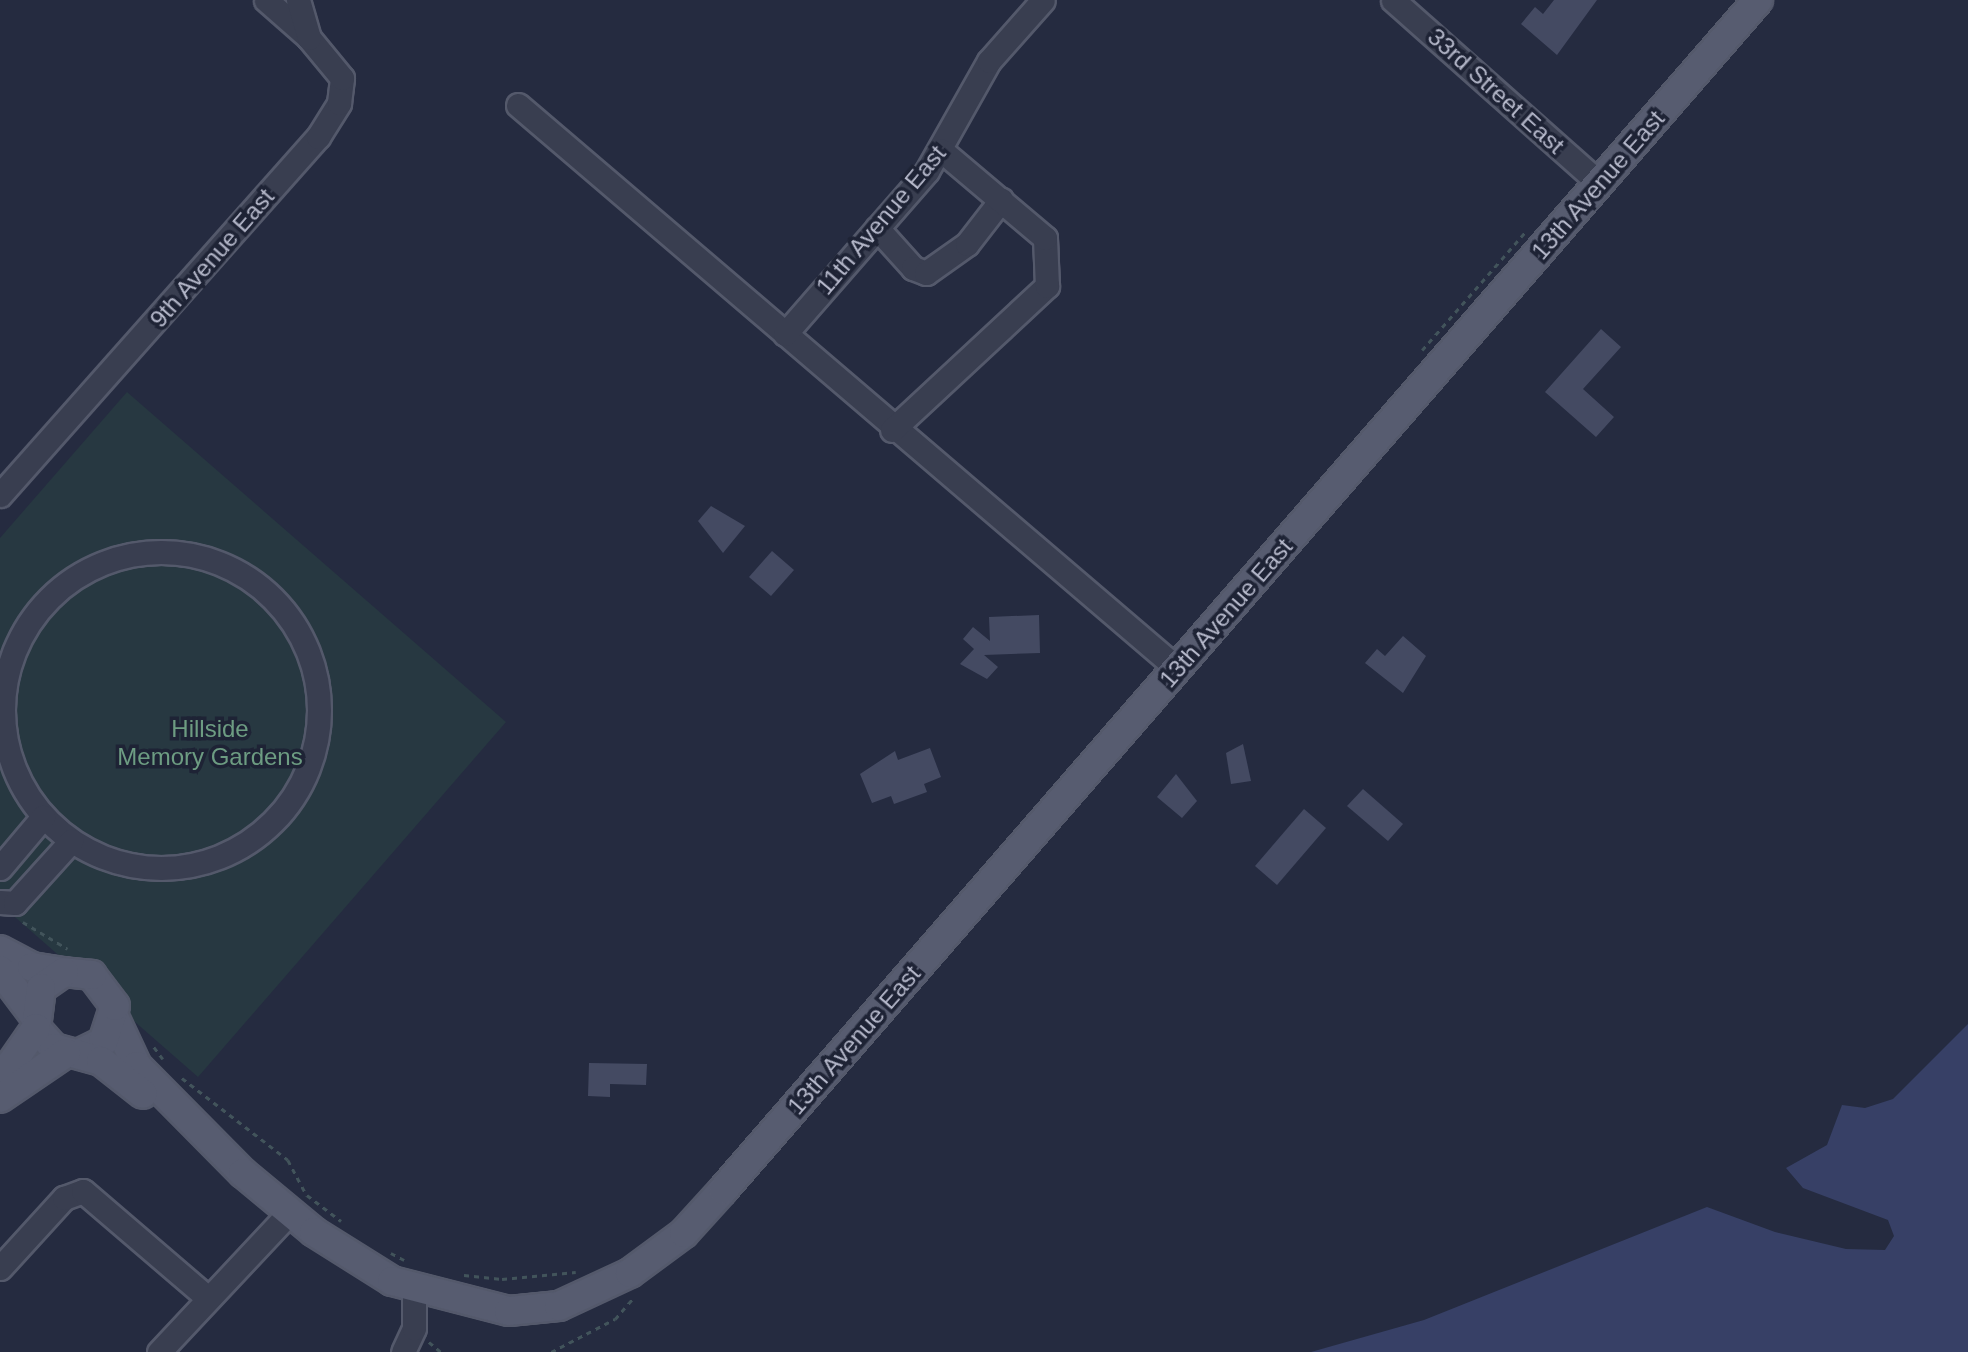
<!DOCTYPE html>
<style>
body{margin:0}
#map{position:relative;width:1968px;height:1352px;overflow:hidden;background:#252b40;font-family:Arial,sans-serif}
div>[style]{position:absolute}
.green>*{inset:0;background:#273841}
.water>*{inset:0;background:#374066}
.building>*{inset:0;background:#444a62}
.path>*{height:2.5px;margin-top:-1.25px;transform-origin:0;background:repeating-linear-gradient(90deg,#42545b 0 5px,transparent 0 10px)}
.roads{filter:drop-shadow(2px 0 #54596b) drop-shadow(-2px 0 #54596b) drop-shadow(0 2px #54596b) drop-shadow(0 -2px #54596b)}
.minor>*{height:23px;margin:-11.5px;padding:0 11.5px;transform-origin:11.5px;border-radius:11.5px;background:#393e50}
.minor>.ring{margin:-11.5px;padding:0;box-sizing:content-box;background:none;border:23px solid #393e50;border-radius:50%}
.major>*{height:28px;margin:-14px;padding:0 14px;transform-origin:14px;border-radius:14px;background:#575c70}
span{translate:-50% -50%;white-space:nowrap;text-align:center;line-height:1.15;-webkit-text-stroke:7px #1e2335;paint-order:stroke}
.street-label{font-size:24px;color:#b6b9cb}
.park-label{font-size:24px;color:#6d9c82}
</style>
<div id="map">
<div class="green">
<div style="clip-path:polygon(127px 392px,506px 722px,198px 1077px,0 904px,0 538px)"></div>
</div>
<div class="water">
<div style="clip-path:polygon(1968px 1024px,1968px 1352px,1311px 1352px,1424px 1320px,1707px 1207px,1775px 1232px,1846px 1249px,1885px 1250px,1894px 1236px,1888px 1220px,1803px 1188px,1786px 1168px,1827px 1145px,1842px 1105px,1865px 1108px,1893px 1099px)"></div>
</div>
<div class="building">
<div style="clip-path:polygon(1554px 0,1597px 0,1557px 55px,1521px 24px,1535px 7px,1543px 14px)"></div>
<div style="clip-path:polygon(1601px 329px,1621px 347px,1583px 389px,1614px 417px,1596px 437px,1545px 392px)"></div>
<div style="clip-path:polygon(711px 506px,745px 526px,723px 553px,698px 521px)"></div>
<div style="clip-path:polygon(772px 551px,794px 570px,771px 596px,749px 577px)"></div>
<div style="clip-path:polygon(1039px 615px,1040px 653px,984px 655px,998px 667px,987px 679px,960px 664px,974px 649px,963px 639px,973px 627px,990px 641px,989px 617px)"></div>
<div style="clip-path:polygon(1403px 636px,1426px 656px,1403px 693px,1365px 663px,1377px 649px,1385px 656px)"></div>
<div style="clip-path:polygon(1243px 744px,1251px 781px,1231px 784px,1226px 753px)"></div>
<div style="clip-path:polygon(930px 748px,941px 777px,924px 784px,927px 792px,894px 804px,891px 796px,872px 803px,860px 774px,895px 751px,898px 760px)"></div>
<div style="clip-path:polygon(1176px 774px,1197px 801px,1182px 818px,1157px 797px)"></div>
<div style="clip-path:polygon(1363px 789px,1403px 824px,1388px 841px,1347px 806px)"></div>
<div style="clip-path:polygon(1304px 809px,1326px 828px,1277px 885px,1255px 866px)"></div>
<div style="clip-path:polygon(589px 1063px,647px 1064px,646px 1085px,610px 1084px,610px 1097px,588px 1096px)"></div>
</div>
<div class="path">
<div style="left:1422px;top:350px;width:158px;rotate:-48.8deg"></div>
<div style="left:23px;top:922px;width:52px;rotate:31deg"></div>
<div style="left:154px;top:1047px;width:15px;rotate:53deg"></div>
<div style="left:182px;top:1078px;width:134px;rotate:37.7deg"></div>
<div style="left:288px;top:1160px;width:40px;rotate:62deg"></div>
<div style="left:307px;top:1195px;width:43px;rotate:37.4deg"></div>
<div style="left:391px;top:1253px;width:15px;rotate:28deg"></div>
<div style="left:464px;top:1275px;width:38px;rotate:6deg"></div>
<div style="left:502px;top:1279px;width:74px;rotate:-5.4deg"></div>
<div style="left:429px;top:1342px;width:16px;rotate:40deg"></div>
<div style="left:551px;top:1352px;width:72px;rotate:-27.3deg"></div>
<div style="left:615px;top:1319px;width:29px;rotate:-49deg"></div>
</div>
<div class="roads">
<div class="minor">
<div style="left:266px;top:0;width:53px;rotate:41.2deg"></div>
<div style="left:1393px;top:0;width:276px;rotate:41.6deg"></div>
<div style="left:518px;top:105px;width:868px;rotate:40.52deg"></div>
<div style="left:877px;top:228px;width:54px;rotate:48deg"></div>
<div style="left:913px;top:268px;width:14px;rotate:21deg"></div>
<div style="left:926px;top:273px;width:50px;rotate:-35.3deg"></div>
<div style="left:967px;top:244px;width:56px;rotate:-52.3deg"></div>
<div style="left:785px;top:334px;width:216px;rotate:-48.9deg"></div>
<div style="left:927px;top:171px;width:126px;rotate:-60.6deg"></div>
<div style="left:989px;top:61px;width:81px;rotate:-48.5deg"></div>
<div style="left:892px;top:430px;width:212px;rotate:-42.9deg"></div>
<div style="left:1047px;top:286px;width:48px;rotate:-92.4deg"></div>
<div style="left:1045px;top:238px;width:136px;rotate:-139.8deg"></div>
<div style="left:0;top:495px;width:479px;rotate:-48.4deg"></div>
<div style="left:318px;top:137px;width:40px;rotate:-58deg"></div>
<div style="left:339px;top:103px;width:25px;rotate:-83deg"></div>
<div style="left:342px;top:78px;width:52px;rotate:-129.5deg"></div>
<div style="left:309px;top:38px;width:40px;rotate:-106deg"></div>
<div class="ring" style="left:3px;top:552px;width:293px;height:293px"></div>
<div style="left:0;top:868px;width:67px;rotate:-49.9deg"></div>
<div style="left:0;top:902px;width:15px;rotate:4deg"></div>
<div style="left:15px;top:903px;width:84px;rotate:-47.9deg"></div>
<div style="left:0;top:1268px;width:95px;rotate:-47.6deg"></div>
<div style="left:64px;top:1198px;width:20px;rotate:-20deg"></div>
<div style="left:83px;top:1191px;width:165px;rotate:40.6deg"></div>
<div style="left:159px;top:1352px;width:190px;rotate:-46.9deg"></div>
<div style="left:403px;top:1352px;width:26px;rotate:-65deg"></div>
<div style="left:414px;top:1328px;width:40px;rotate:-90deg"></div>
</div>
<div class="major">
<div style="left:0;top:950px;width:36px;rotate:28deg"></div>
<div style="left:32px;top:967px;width:32px;rotate:9deg"></div>
<div style="left:0;top:970px;width:55px;rotate:53.1deg"></div>
<div style="left:115px;top:1019px;width:52px;rotate:64.9deg"></div>
<div style="left:137px;top:1066px;width:151px;rotate:45.3deg"></div>
<div style="left:243px;top:1173px;width:92px;rotate:39.7deg"></div>
<div style="left:314px;top:1232px;width:92px;rotate:32.1deg"></div>
<div style="left:392px;top:1281px;width:121px;rotate:14.4deg"></div>
<div style="left:509px;top:1311px;width:50px;rotate:-5.7deg"></div>
<div style="left:559px;top:1306px;width:78px;rotate:-24.9deg"></div>
<div style="left:630px;top:1273px;width:67px;rotate:-36.5deg"></div>
<div style="left:684px;top:1233px;width:58px;rotate:-47.8deg"></div>
<div style="left:723px;top:1190px;width:1577px;rotate:-48.98deg"></div>
<div style="left:80px;top:1053px;width:25px;rotate:-26deg"></div>
<div style="left:103px;top:1042px;width:38px;rotate:-72deg"></div>
<div style="left:115px;top:1006px;width:39px;rotate:-127deg"></div>
<div style="left:92px;top:975px;width:28px;rotate:-174deg"></div>
<div style="left:64px;top:972px;width:28px;rotate:145deg"></div>
<div style="left:41px;top:988px;width:40px;rotate:97.1deg"></div>
<div style="left:36px;top:1028px;width:27px;rotate:48deg"></div>
<div style="left:54px;top:1048px;width:49px;rotate:15.5deg"></div>
<div style="left:101px;top:1061px;width:53px;rotate:38.2deg"></div>
<div style="left:0;top:1080px;width:63px;rotate:-55.3deg"></div>
<div style="left:0;top:1098px;width:80px;rotate:-34.3deg"></div>
</div>
</div>
<div class="street-label">
<span style="left:1496px;top:91px;rotate:42deg">33rd Street East</span>
<span style="left:1598px;top:185px;rotate:-49deg">13th Avenue East</span>
<span style="left:881px;top:220px;rotate:-50deg">11th Avenue East</span>
<span style="left:212px;top:258px;rotate:-49deg">9th Avenue East</span>
<span style="left:1226px;top:613px;rotate:-49deg">13th Avenue East</span>
<span style="left:854px;top:1040px;rotate:-49deg">13th Avenue East</span>
</div>
<div class="park-label">
<span style="left:210px;top:743px">Hillside<br>Memory Gardens</span>
</div>
</div>
